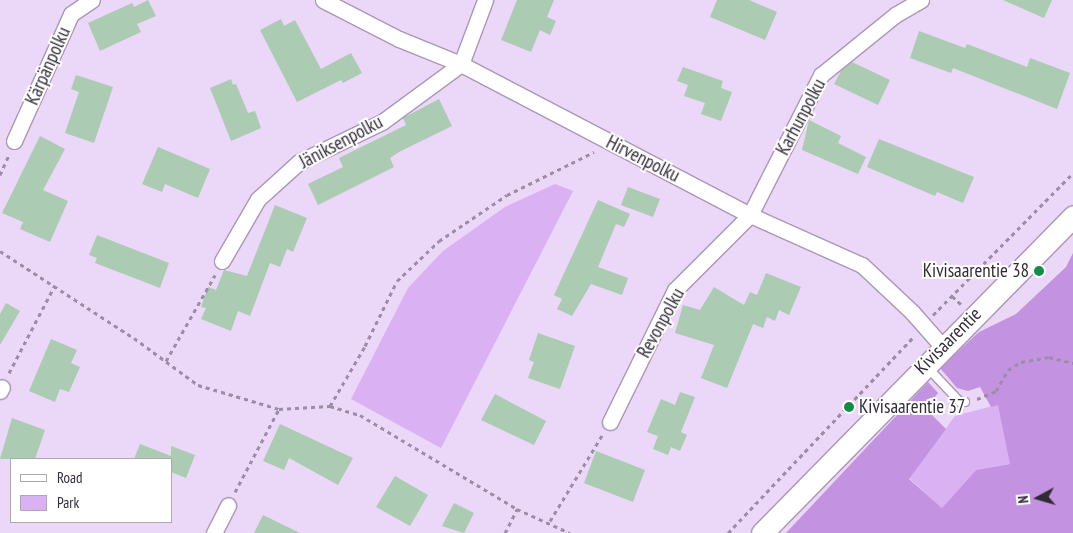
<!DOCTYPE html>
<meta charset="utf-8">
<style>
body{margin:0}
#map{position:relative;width:1073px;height:533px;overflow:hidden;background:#ebd7f8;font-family:"PT Sans Narrow",sans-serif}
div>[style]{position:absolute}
.green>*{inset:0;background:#dab1f3}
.forest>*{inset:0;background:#c392e0}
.building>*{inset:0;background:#abcbb2}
.path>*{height:3px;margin-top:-1.5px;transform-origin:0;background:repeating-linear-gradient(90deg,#9b8da5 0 4px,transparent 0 8px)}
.roads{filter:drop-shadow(1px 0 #aa97b5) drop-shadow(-1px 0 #aa97b5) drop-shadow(0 1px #aa97b5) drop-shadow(0 -1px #aa97b5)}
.lane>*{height:8px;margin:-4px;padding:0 4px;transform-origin:4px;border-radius:4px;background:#fff}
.street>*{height:15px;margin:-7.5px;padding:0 7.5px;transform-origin:7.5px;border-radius:7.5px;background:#fff}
.secondary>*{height:21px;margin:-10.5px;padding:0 10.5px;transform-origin:10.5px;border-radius:10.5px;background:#fff}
.dots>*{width:14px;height:14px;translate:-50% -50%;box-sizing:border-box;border:2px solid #fff;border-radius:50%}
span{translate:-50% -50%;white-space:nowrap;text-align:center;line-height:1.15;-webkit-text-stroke:4px #fff;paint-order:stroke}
.street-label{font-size:19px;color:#322b37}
.poi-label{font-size:19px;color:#322b37}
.right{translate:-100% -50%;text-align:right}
.left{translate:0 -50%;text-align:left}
.legend{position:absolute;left:10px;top:458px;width:162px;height:65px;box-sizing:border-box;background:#fff;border:1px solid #adaaaf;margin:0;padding:6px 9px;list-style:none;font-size:15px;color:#322b37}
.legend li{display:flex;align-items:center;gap:10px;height:25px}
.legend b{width:25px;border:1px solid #adaaaf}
.north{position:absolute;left:1013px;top:473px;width:50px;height:50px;-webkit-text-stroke:4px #fff;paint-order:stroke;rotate:264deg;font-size:14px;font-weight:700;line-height:20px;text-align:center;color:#322b37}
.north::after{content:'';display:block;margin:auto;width:18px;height:22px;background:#322b37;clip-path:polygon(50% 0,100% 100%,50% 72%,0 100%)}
</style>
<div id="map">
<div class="green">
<div style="clip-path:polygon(555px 184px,573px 191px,441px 448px,351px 399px,408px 288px,443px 251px,505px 207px)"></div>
<div style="clip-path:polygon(1033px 395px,1044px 458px,976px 470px,942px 508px,909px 478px,955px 416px)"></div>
</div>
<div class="forest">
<div style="clip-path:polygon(1073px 253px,1073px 533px,786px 533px,928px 382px,938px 393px,926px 409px,946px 429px,909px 479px,942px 508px,976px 470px,1010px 464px,998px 405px,991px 407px,980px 387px,968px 391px,957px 388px,940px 368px,979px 332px,1016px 314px,1066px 267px)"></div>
</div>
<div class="building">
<div style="clip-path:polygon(148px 0,156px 16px,137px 24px,141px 32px,100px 51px,88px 23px,132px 3px,134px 7px)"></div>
<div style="clip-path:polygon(517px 0,554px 0,547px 17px,556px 21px,550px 35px,540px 30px,531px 52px,501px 40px)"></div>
<div style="clip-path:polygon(717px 0,749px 0,777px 12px,765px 40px,710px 17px)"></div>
<div style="clip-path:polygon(1003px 0,1052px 0,1044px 18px)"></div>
<div style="clip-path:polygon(281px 19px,284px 26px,295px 20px,321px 69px,351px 53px,362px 73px,343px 83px,341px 80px,297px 102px,260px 30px)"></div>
<div style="clip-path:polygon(919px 31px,965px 48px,967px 44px,1027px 67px,1030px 58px,1070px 73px,1057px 109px,953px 68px,951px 73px,910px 58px)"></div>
<div style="clip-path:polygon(852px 62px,890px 80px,878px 105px,834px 84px,841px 71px)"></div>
<div style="clip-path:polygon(683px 67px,723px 81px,721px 88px,732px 92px,721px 121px,701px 114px,705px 103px,684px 96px,688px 85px,677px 81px)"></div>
<div style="clip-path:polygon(76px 75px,113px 87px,94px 143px,65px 133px,79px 92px,71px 89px)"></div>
<div style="clip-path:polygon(231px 79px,233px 85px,236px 84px,248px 113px,255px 111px,261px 128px,231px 141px,210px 88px)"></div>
<div style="clip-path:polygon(439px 99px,452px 126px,399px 152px,390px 158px,394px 167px,318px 205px,308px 184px,343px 167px,339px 158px,406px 125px,403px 118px)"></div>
<div style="clip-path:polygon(809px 120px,841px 136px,838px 143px,866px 157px,858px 174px,802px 150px)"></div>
<div style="clip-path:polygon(40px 136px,65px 149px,43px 190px,68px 201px,50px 242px,20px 229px,23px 222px,2px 213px)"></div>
<div style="clip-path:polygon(879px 139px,974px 177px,963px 203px,937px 192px,935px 196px,867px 167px)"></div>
<div style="clip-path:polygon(158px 147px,210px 169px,198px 198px,165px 184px,162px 192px,142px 184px)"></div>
<div style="clip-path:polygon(628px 187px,660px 199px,653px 217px,621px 205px)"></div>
<div style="clip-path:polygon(598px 200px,630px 214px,624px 227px,616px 224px,598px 267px,628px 278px,622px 295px,591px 284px,572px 316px,557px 309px,562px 299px,554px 295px)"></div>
<div style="clip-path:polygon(275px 205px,307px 218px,293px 252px,287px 249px,280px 267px,270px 263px,250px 316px,238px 311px,231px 331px,201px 319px,206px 308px,201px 307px,208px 287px,216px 290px,224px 270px,247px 276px)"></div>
<div style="clip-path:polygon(97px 235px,169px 263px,160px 288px,95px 263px,97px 258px,89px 255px)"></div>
<div style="clip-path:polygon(766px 273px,801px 287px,789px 315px,779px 310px,775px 321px,767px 317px,763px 328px,753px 324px,727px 388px,701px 378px,714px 345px,675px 333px,683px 305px,700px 310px,714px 287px,744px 305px,750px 292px,757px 295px)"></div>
<div style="clip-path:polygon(6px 303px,20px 311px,0 345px,0 314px)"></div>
<div style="clip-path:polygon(538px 333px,575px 346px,560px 389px,528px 378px,534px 362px,529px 360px)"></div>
<div style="clip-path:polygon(51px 339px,77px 350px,71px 363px,80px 367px,69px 392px,60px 389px,55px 402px,29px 391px)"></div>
<div style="clip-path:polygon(680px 392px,695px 397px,681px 432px,687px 435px,680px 451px,671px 447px,668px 455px,653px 449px,658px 436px,647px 432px,661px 399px,675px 405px)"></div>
<div style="clip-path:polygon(495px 394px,546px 421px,534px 445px,481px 420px)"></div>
<div style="clip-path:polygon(12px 418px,45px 430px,35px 459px,0 459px)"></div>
<div style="clip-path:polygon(280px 424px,353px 458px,338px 485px,289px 458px,284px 470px,263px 461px)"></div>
<div style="clip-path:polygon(140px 444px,171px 456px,171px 446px,195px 455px,186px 478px,171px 472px,171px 459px,134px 459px)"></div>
<div style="clip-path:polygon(596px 451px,645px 470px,633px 502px,584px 483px)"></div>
<div style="clip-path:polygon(395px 476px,428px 495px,410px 526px,376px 507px)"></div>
<div style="clip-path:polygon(454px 503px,474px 513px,464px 533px,442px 526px)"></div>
<div style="clip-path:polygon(263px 515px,300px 533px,254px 533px)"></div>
</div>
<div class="path">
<div style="left:0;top:175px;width:22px;rotate:-66deg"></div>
<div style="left:0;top:251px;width:160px;rotate:33deg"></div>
<div style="left:134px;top:338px;width:79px;rotate:36.3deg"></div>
<div style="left:198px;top:385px;width:84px;rotate:16.5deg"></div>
<div style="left:279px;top:409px;width:51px;rotate:-3.4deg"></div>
<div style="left:330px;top:406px;width:31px;rotate:17deg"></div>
<div style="left:360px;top:415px;width:183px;rotate:30.9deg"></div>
<div style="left:517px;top:509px;width:58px;rotate:24.4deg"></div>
<div style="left:952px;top:296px;width:12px;rotate:42deg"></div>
<div style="left:933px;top:315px;width:199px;rotate:-45.4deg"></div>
<div style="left:166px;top:361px;width:99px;rotate:-60.3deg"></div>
<div style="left:9px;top:373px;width:99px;rotate:-62.4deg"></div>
<div style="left:977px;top:399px;width:21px;rotate:-23deg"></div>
<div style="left:996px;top:391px;width:24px;rotate:-60deg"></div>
<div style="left:1008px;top:370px;width:15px;rotate:-32deg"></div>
<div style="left:1021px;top:362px;width:28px;rotate:-10deg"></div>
<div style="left:1049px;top:357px;width:25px;rotate:14deg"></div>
<div style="left:330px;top:406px;width:69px;rotate:-59.7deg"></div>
<div style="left:365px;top:346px;width:72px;rotate:-63.8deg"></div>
<div style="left:397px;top:281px;width:58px;rotate:-43.6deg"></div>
<div style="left:439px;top:241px;width:82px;rotate:-34.1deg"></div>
<div style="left:507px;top:195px;width:97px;rotate:-26.3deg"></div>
<div style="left:235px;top:492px;width:94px;rotate:-62.1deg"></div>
<div style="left:550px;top:521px;width:102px;rotate:-58.7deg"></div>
<div style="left:505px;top:533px;width:27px;rotate:-63deg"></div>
<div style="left:728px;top:533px;width:271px;rotate:-46.6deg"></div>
</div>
<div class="roads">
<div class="lane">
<div style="left:928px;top:368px;width:47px;rotate:46.7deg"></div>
<div style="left:960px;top:402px;width:5px"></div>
</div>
<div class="street">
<div style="left:323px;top:0;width:85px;rotate:27.2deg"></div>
<div style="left:399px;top:39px;width:67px;rotate:22deg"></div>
<div style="left:461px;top:64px;width:326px;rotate:27.6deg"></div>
<div style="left:750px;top:215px;width:123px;rotate:24.1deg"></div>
<div style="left:862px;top:265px;width:69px;rotate:43.2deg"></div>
<div style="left:912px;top:312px;width:45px;rotate:48.6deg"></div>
<div style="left:14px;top:141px;width:139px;rotate:-65.8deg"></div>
<div style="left:71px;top:14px;width:25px;rotate:-34deg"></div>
<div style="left:222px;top:261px;width:72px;rotate:-59.9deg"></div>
<div style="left:258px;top:199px;width:55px;rotate:-42.1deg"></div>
<div style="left:299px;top:162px;width:92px;rotate:-25.7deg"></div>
<div style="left:382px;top:122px;width:98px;rotate:-36.3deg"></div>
<div style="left:461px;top:64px;width:68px;rotate:-69.4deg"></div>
<div style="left:0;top:391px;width:4px;rotate:-63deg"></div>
<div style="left:610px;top:422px;width:147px;rotate:-63.8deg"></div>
<div style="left:675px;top:290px;width:106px;rotate:-45deg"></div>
<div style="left:750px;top:215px;width:157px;rotate:-63.1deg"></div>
<div style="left:821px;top:75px;width:95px;rotate:-39deg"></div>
<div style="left:895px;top:15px;width:30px;rotate:-30deg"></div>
<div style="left:214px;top:533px;width:31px;rotate:-63deg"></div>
</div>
<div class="secondary">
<div style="left:762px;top:533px;width:444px;rotate:-45.5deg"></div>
</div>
</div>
<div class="dots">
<div style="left:1039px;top:271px;background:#108d48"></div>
<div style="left:849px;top:407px;background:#108d48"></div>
</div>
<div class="street-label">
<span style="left:48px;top:66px;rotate:-66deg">Kärpänpolku</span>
<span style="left:801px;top:117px;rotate:-62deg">Karhunpolku</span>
<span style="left:341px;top:142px;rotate:-28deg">Jäniksenpolku</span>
<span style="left:643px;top:159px;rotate:27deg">Hirvenpolku</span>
<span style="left:661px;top:323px;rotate:-61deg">Revonpolku</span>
<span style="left:948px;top:341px;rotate:-45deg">Kivisaarentie</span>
</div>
<div class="poi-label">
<span class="right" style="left:1029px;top:271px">Kivisaarentie 38</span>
<span class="left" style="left:859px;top:407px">Kivisaarentie 37</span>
</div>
<ul class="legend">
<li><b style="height:6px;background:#fff"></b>Road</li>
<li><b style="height:14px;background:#dab1f3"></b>Park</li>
</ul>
<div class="north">N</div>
</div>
